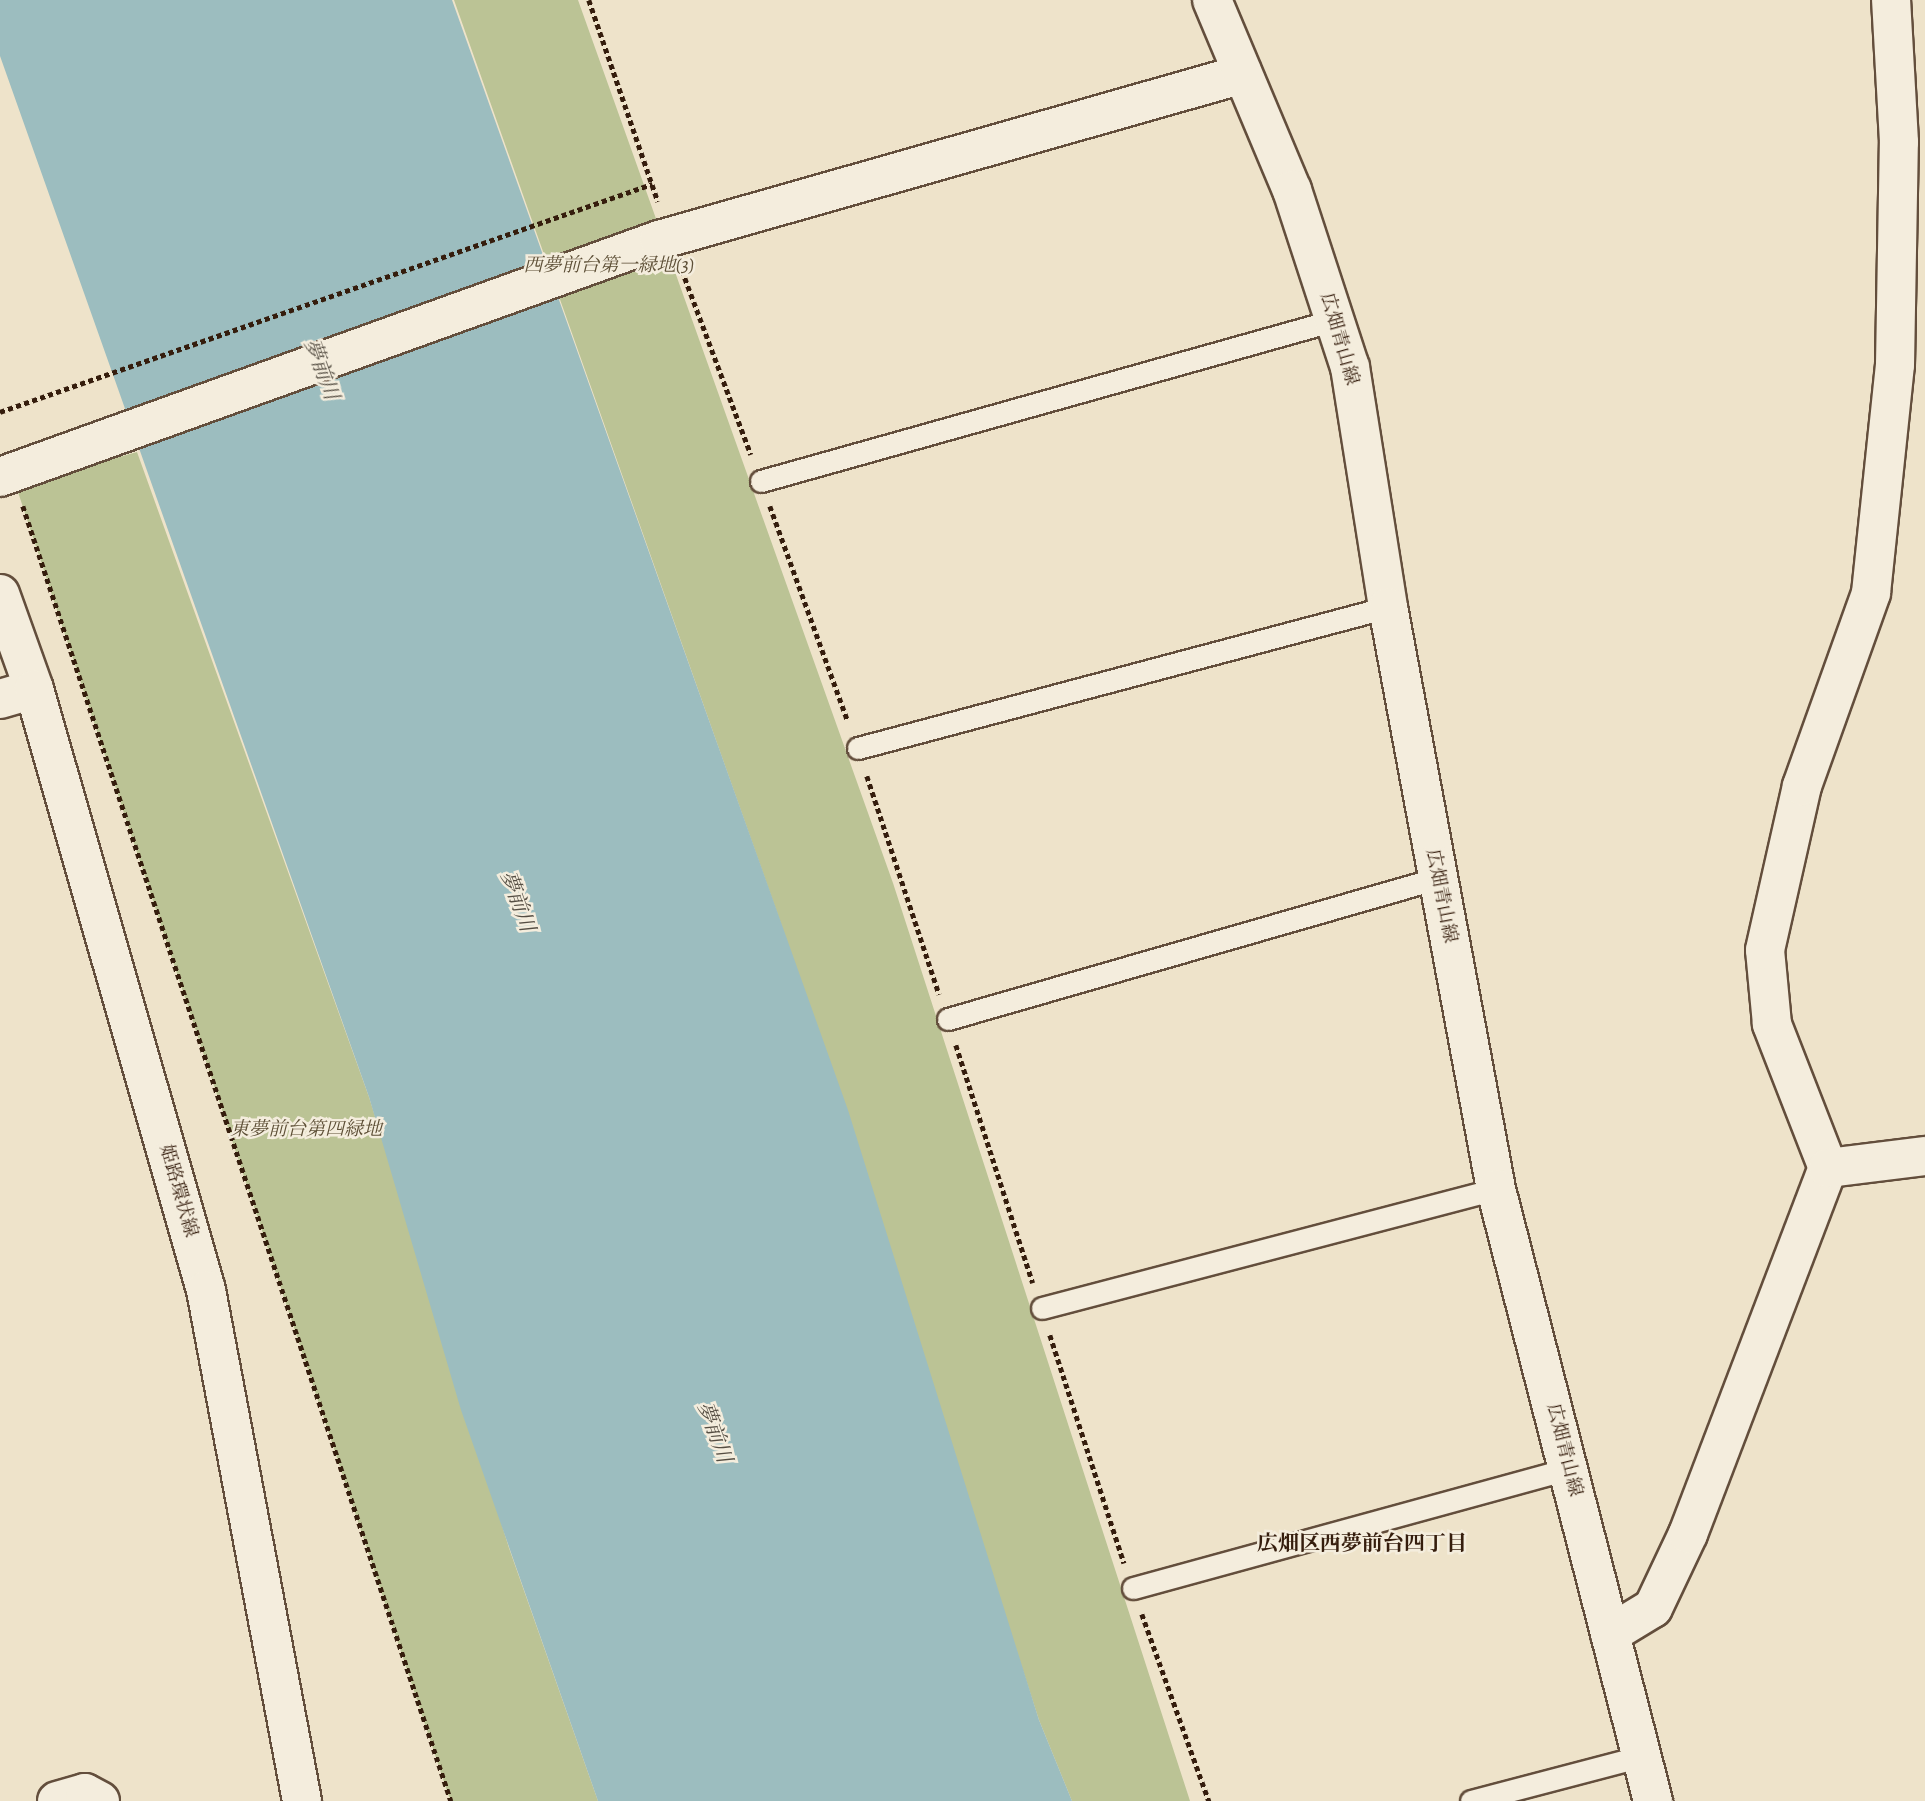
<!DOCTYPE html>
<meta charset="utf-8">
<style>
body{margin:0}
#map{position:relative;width:1925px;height:1801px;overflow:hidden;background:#eee3ca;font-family:Alegreya,"Noto Serif JP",serif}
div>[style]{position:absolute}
.green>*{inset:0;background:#bbc395}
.water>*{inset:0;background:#9cbdbf}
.path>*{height:4.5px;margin-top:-2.25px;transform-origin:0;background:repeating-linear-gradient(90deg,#351d0d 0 5px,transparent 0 8.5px)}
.roads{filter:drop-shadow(2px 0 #634e3c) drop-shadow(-2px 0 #634e3c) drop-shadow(0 2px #634e3c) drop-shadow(0 -2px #634e3c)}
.service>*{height:21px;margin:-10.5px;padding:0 10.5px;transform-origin:10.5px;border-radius:10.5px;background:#f4eddd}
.minor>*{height:38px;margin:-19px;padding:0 19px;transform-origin:19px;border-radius:19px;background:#f4eddd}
.tertiary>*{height:38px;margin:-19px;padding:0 19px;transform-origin:19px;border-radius:19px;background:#f4eddd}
.secondary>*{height:38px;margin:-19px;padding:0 19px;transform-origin:19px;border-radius:19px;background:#f4eddd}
span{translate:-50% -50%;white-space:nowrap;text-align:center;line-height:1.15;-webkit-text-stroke:5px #f4eddd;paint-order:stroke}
.park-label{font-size:19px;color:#5d4f36;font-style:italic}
.street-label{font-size:19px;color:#351d0d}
.water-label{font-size:21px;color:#544d42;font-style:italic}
.neighbourhood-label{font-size:21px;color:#351d0d;font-weight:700}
</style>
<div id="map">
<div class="green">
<div style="clip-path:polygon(454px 0,578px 0,893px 883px,1190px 1801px,1072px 1801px,1039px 1720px,780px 921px)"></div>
<div style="clip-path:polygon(137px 452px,369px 1097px,509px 1548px,598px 1801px,451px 1801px,448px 1794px,16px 486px)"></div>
</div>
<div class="water">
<div style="clip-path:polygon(0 0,452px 0,848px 1110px,1039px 1720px,1072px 1801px,598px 1801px,461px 1410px,369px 1097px,0 56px)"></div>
</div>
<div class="path">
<div style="left:589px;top:0;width:213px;rotate:71.1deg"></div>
<div style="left:682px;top:270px;width:197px;rotate:69.5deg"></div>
<div style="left:0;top:412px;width:691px;rotate:-19.27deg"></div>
<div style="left:23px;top:506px;width:1364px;rotate:71.71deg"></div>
<div style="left:770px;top:506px;width:229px;rotate:70.1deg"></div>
<div style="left:867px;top:776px;width:230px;rotate:71.7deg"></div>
<div style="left:956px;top:1045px;width:250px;rotate:72.1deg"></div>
<div style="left:1050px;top:1335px;width:240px;rotate:72deg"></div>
<div style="left:1142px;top:1614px;width:199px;rotate:70.3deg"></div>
</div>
<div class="roads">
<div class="service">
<div style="left:761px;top:481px;width:596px;rotate:-15.67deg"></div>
<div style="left:858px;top:748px;width:548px;rotate:-14.9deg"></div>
<div style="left:948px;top:1019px;width:510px;rotate:-16.05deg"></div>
<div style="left:1042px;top:1308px;width:469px;rotate:-14.7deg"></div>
<div style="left:1133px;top:1588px;width:452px;rotate:-15.3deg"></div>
<div style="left:1471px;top:1801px;width:177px;rotate:-14.7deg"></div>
</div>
<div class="minor">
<div style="left:0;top:477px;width:700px;rotate:-19.78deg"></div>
<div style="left:659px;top:240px;width:607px;rotate:-15.87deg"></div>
<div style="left:0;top:699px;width:35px;rotate:-16deg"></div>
<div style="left:1828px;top:1168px;width:155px;rotate:-111.3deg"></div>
<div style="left:1772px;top:1024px;width:74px;rotate:-95.4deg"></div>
<div style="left:1765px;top:950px;width:168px;rotate:-77.3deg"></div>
<div style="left:1802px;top:786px;width:205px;rotate:-70.3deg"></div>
<div style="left:1871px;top:593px;width:229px;rotate:-84deg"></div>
<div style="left:1895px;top:365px;width:223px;rotate:-89deg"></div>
<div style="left:1899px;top:142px;width:142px;rotate:-93.2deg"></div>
<div style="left:57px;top:1801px;width:29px;rotate:-16deg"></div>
<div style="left:85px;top:1793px;width:17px;rotate:28deg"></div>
</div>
<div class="tertiary">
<div style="left:1610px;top:1634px;width:50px;rotate:-31.2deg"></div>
<div style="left:1653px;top:1608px;width:82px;rotate:-64.7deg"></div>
<div style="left:1688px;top:1534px;width:392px;rotate:-69.1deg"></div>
<div style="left:1828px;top:1168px;width:98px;rotate:-7.1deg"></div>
</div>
<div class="secondary">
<div style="left:1212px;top:0;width:206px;rotate:67.2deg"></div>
<div style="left:1292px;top:190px;width:186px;rotate:71.9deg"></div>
<div style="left:1350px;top:367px;width:243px;rotate:81deg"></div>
<div style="left:1388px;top:607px;width:592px;rotate:79.49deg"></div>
<div style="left:1496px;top:1189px;width:632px;rotate:75.61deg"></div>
<div style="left:0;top:594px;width:101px;rotate:70.3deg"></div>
<div style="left:34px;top:689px;width:625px;rotate:74.03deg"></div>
<div style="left:206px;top:1290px;width:520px;rotate:79.36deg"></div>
</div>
</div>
<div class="park-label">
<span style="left:609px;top:266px">西夢前台第一緑地(3)</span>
<span style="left:306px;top:1130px">東夢前台第四緑地</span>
</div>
<div class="street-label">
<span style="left:1339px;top:339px;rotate:74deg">広畑青山線</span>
<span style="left:1441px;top:896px;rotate:79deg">広畑青山線</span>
<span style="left:178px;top:1191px;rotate:74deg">姫路環状線</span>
<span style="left:1564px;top:1450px;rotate:76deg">広畑青山線</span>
</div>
<div class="water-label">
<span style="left:322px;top:369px;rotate:70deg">夢前川</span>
<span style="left:518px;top:901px;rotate:70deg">夢前川</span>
<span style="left:715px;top:1432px;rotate:70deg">夢前川</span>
</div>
<div class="neighbourhood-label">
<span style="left:1362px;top:1543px">広畑区西夢前台四丁目</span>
</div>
</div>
